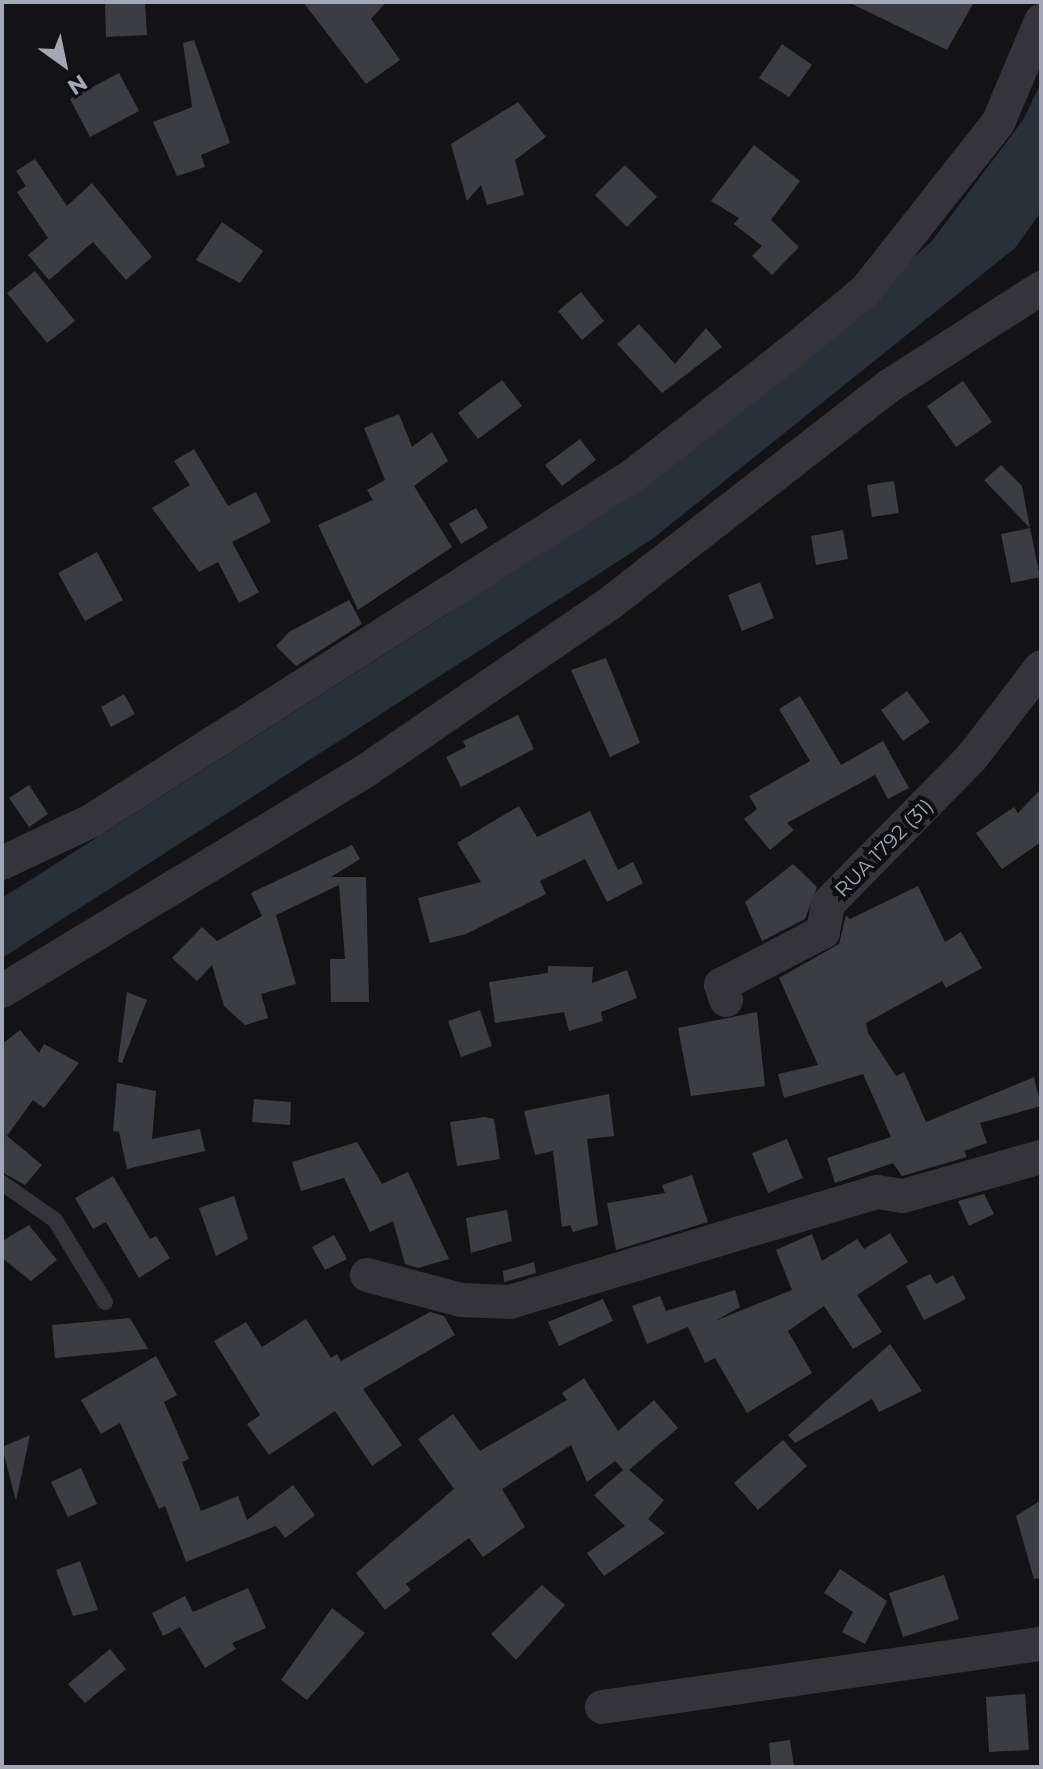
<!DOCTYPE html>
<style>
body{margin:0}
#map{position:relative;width:1043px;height:1769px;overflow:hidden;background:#131315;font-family:Montserrat,sans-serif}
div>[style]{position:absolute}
.water>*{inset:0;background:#28313a}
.building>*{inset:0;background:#3c3d43}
.lane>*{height:16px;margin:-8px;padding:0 8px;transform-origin:8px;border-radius:8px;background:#34343a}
.street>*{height:34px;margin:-17px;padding:0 17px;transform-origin:17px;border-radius:17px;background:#34343a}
span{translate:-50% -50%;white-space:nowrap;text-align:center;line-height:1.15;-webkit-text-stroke:8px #0e0e10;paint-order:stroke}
.street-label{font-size:20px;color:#a3a8b7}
.frame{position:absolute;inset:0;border:4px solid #a3a8b7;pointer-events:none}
.north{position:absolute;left:24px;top:24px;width:80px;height:80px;-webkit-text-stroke:6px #0e0e10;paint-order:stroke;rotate:147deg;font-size:22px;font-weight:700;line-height:32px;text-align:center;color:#a3a8b7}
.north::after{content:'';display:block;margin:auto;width:28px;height:36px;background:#a3a8b7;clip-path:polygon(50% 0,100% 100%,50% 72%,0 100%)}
</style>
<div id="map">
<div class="water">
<div style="clip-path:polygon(1041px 83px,1041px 212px,1015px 248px,651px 540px,2px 958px,2px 898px,443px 617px,783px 375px,932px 241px,1023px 120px)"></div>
</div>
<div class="building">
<div style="clip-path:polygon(105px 2px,145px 2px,147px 35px,106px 37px)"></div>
<div style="clip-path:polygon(303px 2px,386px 2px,371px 19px,400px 60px,366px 84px)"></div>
<div style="clip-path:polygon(848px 2px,974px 2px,947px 50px)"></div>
<div style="clip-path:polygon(194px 40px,230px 143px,201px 155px,205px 167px,177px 176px,153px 122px,192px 107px,183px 43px)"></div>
<div style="clip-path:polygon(782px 44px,812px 65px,789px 97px,759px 78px)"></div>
<div style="clip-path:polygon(119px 73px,139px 111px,90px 137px,70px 99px)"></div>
<div style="clip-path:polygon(518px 102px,546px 137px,515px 160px,524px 195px,487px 205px,481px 185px,467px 201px,451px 144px)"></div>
<div style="clip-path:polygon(754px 145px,800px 181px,771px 220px,799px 247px,772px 275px,752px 256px,762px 246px,734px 224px,739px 218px,711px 201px)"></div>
<div style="clip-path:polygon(35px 159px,67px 206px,92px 183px,152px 257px,126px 280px,93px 242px,49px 280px,28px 255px,48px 238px,17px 192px,26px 186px,16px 171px)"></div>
<div style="clip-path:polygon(625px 165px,657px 197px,627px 227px,595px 195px)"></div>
<div style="clip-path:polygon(222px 222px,263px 251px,240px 283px,196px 260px)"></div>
<div style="clip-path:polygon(35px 271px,75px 321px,47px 343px,7px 293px)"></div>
<div style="clip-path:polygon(581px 292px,604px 321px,582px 340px,558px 311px)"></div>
<div style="clip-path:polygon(639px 324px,675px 364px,706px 328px,722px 347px,662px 393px,617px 344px)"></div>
<div style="clip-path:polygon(502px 380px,522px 406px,478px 439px,458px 413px)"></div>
<div style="clip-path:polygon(963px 381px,992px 422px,956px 447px,927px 406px)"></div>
<div style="clip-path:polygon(399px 414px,412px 447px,432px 432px,448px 461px,414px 486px,452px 547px,358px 610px,318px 525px,373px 500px,367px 490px,385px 480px,364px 428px)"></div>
<div style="clip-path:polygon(580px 439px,596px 460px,562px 486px,545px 465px)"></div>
<div style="clip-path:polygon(194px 449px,228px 506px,256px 492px,271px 522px,232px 542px,259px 592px,239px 603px,218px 562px,199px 572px,152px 508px,190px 485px,174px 461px)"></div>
<div style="clip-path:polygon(1001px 465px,1022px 486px,1030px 528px,984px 480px)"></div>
<div style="clip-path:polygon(894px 481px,899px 513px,872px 517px,867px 485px)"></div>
<div style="clip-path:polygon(476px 508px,488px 528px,461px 544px,449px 524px)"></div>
<div style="clip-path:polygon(1030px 528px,1040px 577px,1011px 583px,1001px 534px)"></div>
<div style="clip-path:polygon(843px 530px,848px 559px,816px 565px,811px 536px)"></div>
<div style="clip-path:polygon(97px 552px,123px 600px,85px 621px,58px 573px)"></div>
<div style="clip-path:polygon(760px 582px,774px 618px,742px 631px,728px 595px)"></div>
<div style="clip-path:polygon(349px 600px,362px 624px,296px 666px,276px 646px,289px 632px)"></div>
<div style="clip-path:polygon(606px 658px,640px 743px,610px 757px,571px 670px)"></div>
<div style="clip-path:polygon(907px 691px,930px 722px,903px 741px,881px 710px)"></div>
<div style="clip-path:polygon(124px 694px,135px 714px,111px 727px,101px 707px)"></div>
<div style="clip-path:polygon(800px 696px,841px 765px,883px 741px,909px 788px,888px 799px,875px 775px,787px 823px,794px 830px,770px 850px,744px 819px,757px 809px,749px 796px,810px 761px,779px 709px)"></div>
<div style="clip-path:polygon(518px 715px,534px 749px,461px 787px,446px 757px,466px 747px,463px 741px)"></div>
<div style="clip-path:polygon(29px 785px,48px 814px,29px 827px,9px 798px)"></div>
<div style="clip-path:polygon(1041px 789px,1041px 842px,1002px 869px,976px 833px,1014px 807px,1018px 813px)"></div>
<div style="clip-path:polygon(519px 806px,537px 837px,590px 811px,618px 870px,633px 862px,643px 883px,607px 902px,585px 859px,540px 881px,546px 894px,466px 934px,430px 943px,418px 898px,481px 882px,457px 843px)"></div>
<div style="clip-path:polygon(352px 845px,360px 859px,331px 877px,366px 877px,369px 1002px,331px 1002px,330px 959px,345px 959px,339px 885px,276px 915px,296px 984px,261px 994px,268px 1018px,245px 1025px,224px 1006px,212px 965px,197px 981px,172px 958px,202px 927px,217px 941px,262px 916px,251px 893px)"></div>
<div style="clip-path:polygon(793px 864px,817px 887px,805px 919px,762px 941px,745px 902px)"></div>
<div style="clip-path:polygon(918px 886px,945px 942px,961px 932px,982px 968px,946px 988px,942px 981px,866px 1023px,868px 1033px,896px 1076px,904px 1072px,926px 1122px,1034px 1077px,1041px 1106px,980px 1123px,987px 1143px,964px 1151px,967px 1157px,902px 1176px,893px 1163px,835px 1183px,827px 1158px,891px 1137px,863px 1074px,784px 1098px,778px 1074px,818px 1065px,779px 978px,839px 944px,846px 915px,850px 919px)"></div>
<div style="clip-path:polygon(548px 966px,593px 967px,592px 983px,627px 970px,637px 998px,601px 1012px,603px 1021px,569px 1031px,564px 1012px,495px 1023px,489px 982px,548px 973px)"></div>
<div style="clip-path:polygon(127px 992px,147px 1000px,122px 1063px,118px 1062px)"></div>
<div style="clip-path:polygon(480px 1010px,492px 1046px,461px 1057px,448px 1021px)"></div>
<div style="clip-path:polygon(757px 1012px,765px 1086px,691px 1096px,678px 1028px)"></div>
<div style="clip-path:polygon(20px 1030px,39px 1053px,44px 1044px,79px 1063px,44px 1108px,33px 1100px,7px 1136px,42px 1165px,25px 1185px,2px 1172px,2px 1044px)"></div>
<div style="clip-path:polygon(117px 1083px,156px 1091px,152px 1139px,200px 1129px,205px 1151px,127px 1169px,119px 1132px,113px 1131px)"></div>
<div style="clip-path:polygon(609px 1094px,614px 1136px,587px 1139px,598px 1225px,573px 1232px,570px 1225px,562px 1227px,553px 1151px,535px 1155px,524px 1111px)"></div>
<div style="clip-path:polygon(254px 1099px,291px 1102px,290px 1125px,252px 1122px)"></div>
<div style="clip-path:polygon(485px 1117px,494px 1119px,500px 1159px,457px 1166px,450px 1122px)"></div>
<div style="clip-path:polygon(787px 1139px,803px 1178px,768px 1193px,752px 1153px)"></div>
<div style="clip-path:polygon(357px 1142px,382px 1184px,408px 1172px,449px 1259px,418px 1268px,405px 1264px,393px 1221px,370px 1232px,344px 1178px,301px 1191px,292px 1162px)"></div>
<div style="clip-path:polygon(692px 1175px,708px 1222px,616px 1250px,607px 1203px,665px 1193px,662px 1185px)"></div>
<div style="clip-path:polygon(113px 1176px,150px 1239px,156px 1236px,170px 1258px,139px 1278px,106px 1222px,93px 1229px,75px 1198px)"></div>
<div style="clip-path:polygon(984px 1194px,994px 1214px,969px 1226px,958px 1201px)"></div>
<div style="clip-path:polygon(234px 1196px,248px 1239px,216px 1256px,199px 1208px)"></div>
<div style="clip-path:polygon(507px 1210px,512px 1241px,471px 1253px,466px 1218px)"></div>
<div style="clip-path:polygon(29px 1225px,57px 1260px,31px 1281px,2px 1258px,2px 1241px)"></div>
<div style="clip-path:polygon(890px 1233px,908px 1262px,857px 1295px,882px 1332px,853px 1349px,824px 1306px,788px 1331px,812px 1373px,747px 1413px,715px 1358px,705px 1363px,688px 1327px,647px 1344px,632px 1306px,660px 1296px,666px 1311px,735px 1290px,740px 1307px,715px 1321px,792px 1290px,776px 1250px,812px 1234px,822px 1261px,857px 1239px,864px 1249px)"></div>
<div style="clip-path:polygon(334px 1235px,347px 1259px,325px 1270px,312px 1247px)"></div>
<div style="clip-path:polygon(534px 1262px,536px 1273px,504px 1282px,503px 1271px)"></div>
<div style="clip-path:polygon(930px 1274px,936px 1284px,953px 1275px,966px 1299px,924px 1320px,906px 1286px)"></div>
<div style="clip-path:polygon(603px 1299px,613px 1321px,559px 1346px,548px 1322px)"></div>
<div style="clip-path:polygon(430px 1312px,444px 1316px,455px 1335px,363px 1389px,402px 1445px,372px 1466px,335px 1411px,269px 1455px,247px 1424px,260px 1415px,214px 1341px,246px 1322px,262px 1347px,306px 1319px,331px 1358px,337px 1354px,341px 1361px)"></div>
<div style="clip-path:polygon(130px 1318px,148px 1349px,55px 1358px,52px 1325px)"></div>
<div style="clip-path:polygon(890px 1344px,922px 1391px,879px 1412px,872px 1399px,795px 1443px,788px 1435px)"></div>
<div style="clip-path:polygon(156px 1356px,177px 1395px,164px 1402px,189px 1459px,182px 1462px,201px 1511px,238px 1496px,247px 1520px,293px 1485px,315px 1515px,285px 1538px,276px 1526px,186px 1562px,165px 1506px,159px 1509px,120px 1423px,101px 1434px,81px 1400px)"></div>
<div style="clip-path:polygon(584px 1378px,618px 1431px,654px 1400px,678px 1428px,629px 1470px,664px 1500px,648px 1519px,665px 1533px,604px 1576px,587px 1553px,625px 1526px,594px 1495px,623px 1470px,615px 1461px,587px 1482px,571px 1445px,502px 1489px,525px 1527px,483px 1557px,469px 1538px,406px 1584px,411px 1590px,385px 1610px,356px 1573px,454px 1489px,418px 1439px,453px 1414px,480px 1451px,567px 1400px,562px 1393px)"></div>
<div style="clip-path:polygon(30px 1435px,16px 1501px,2px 1447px)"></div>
<div style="clip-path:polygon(783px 1440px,807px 1466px,758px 1510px,734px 1483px)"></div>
<div style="clip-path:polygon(81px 1468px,97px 1504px,68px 1517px,51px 1482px)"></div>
<div style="clip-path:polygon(1041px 1500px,1041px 1578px,1034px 1579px,1016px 1516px)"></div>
<div style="clip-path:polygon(80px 1561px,98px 1610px,73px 1616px,56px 1570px)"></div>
<div style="clip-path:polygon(840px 1569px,887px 1601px,865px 1644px,842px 1632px,853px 1612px,824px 1593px)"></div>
<div style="clip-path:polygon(944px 1575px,959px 1619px,903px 1637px,889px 1593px)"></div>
<div style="clip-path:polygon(542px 1585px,565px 1605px,516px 1660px,491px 1634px)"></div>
<div style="clip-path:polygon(248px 1588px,266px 1628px,232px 1643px,236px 1649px,205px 1668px,180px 1627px,163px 1636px,152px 1613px,185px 1596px,193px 1612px)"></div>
<div style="clip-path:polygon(332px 1608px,365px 1633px,307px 1700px,281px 1680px)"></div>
<div style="clip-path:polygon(110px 1649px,126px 1669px,85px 1703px,68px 1684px)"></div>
<div style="clip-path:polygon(1025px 1694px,1029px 1750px,989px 1752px,986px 1697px)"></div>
<div style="clip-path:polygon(790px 1740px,794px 1767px,771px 1767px,769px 1743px)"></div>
</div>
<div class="lane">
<div style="left:2px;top:1183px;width:65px;rotate:34.9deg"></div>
<div style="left:55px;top:1220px;width:96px;rotate:58.6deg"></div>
</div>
<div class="street">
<div style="left:2px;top:863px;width:98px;rotate:-25.3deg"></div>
<div style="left:91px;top:821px;width:645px;rotate:-32.53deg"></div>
<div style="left:635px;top:474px;width:204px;rotate:-38deg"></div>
<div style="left:796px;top:348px;width:91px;rotate:-39.6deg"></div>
<div style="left:866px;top:290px;width:213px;rotate:-51.7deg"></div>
<div style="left:998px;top:123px;width:111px;rotate:-67.1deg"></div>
<div style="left:2px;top:991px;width:428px;rotate:-31.2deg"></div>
<div style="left:368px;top:769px;width:292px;rotate:-34.4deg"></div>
<div style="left:609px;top:604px;width:355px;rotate:-37.9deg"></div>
<div style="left:889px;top:386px;width:181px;rotate:-32.8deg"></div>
<div style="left:726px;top:1000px;width:16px;rotate:-108deg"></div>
<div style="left:721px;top:985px;width:115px;rotate:-27.5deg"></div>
<div style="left:823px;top:932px;width:28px;rotate:-80deg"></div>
<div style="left:828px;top:904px;width:206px;rotate:-45.6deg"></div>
<div style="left:972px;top:757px;width:113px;rotate:-52.5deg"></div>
<div style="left:367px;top:1275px;width:97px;rotate:14.9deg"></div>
<div style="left:461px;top:1300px;width:49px;rotate:2.3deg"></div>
<div style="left:510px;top:1302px;width:383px;rotate:-16.7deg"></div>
<div style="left:877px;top:1192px;width:26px;rotate:9deg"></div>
<div style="left:903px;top:1196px;width:143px;rotate:-15.8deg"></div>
<div style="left:602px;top:1707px;width:443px;rotate:-8.2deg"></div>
</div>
<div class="street-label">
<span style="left:884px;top:848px;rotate:-45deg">RUA 1792 (31)</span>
</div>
<div class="frame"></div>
<div class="north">N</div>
</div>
